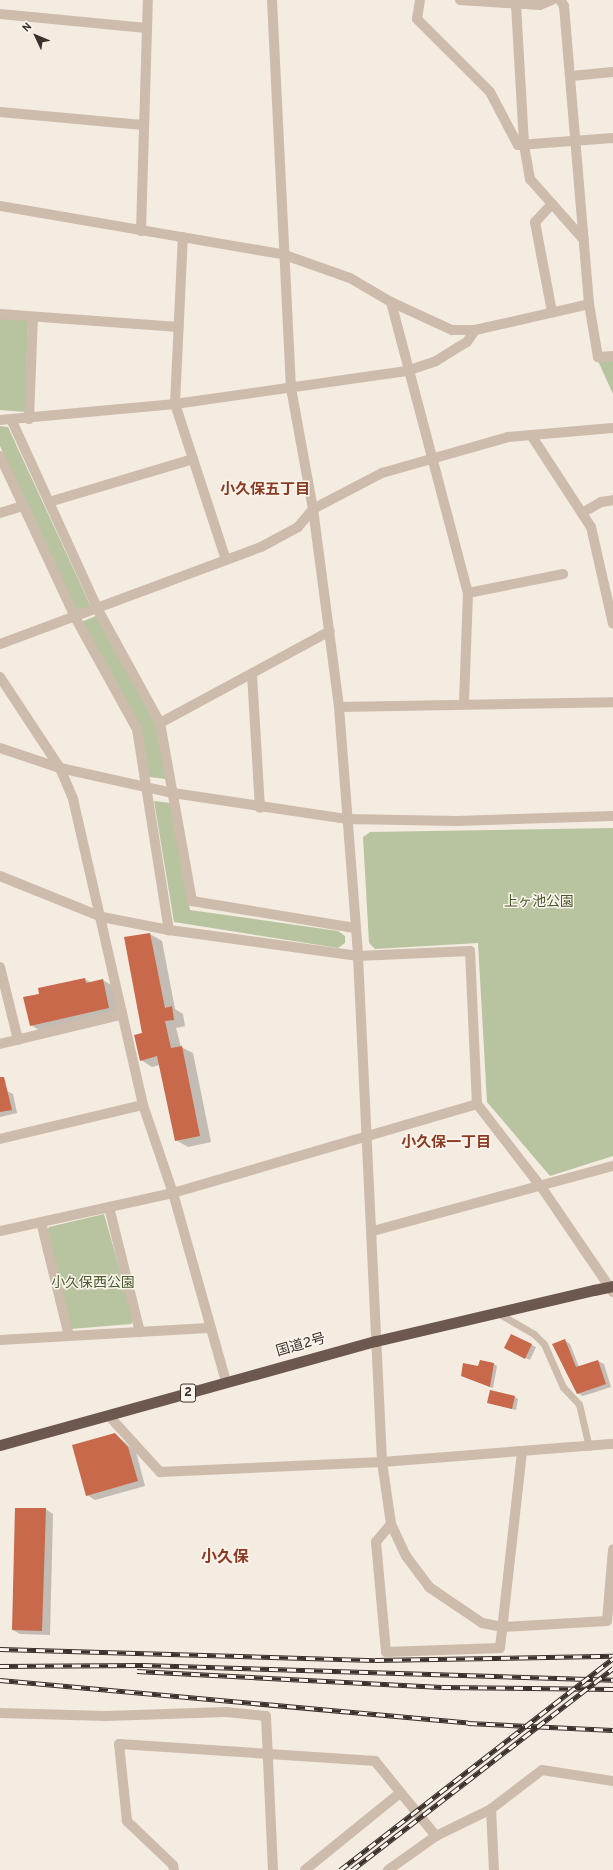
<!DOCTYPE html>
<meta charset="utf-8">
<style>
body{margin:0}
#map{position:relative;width:613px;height:1870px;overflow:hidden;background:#f4ebe1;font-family:Overpass,"Noto Sans JP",sans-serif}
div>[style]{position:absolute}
.green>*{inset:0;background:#b8c4a0}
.shadow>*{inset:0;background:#0003}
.building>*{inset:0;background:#c8694b}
.service>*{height:7px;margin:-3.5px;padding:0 3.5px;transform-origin:3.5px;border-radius:3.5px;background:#cdbbac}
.minor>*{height:10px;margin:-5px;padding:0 5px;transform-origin:5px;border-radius:5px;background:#cdbbac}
.tertiary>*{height:10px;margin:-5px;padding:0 5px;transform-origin:5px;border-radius:5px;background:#cdbbac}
.trunk>*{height:11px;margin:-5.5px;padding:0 5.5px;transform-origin:5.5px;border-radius:5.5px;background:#6c584f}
.rail>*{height:4.5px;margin-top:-2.25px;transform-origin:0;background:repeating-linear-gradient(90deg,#fbf5ee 0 9px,#3b302b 0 18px);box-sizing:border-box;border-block:1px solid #3b302b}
.trunk-bridge>*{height:11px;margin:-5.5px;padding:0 5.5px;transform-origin:5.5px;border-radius:5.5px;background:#6c584f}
span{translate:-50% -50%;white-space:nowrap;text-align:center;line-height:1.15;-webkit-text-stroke:3px #fbf5ee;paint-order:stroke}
.shield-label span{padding:1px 3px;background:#fbf5ee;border:1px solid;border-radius:3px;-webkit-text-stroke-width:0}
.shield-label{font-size:13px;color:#3b302b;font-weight:700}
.park-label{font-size:14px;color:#4a5a2e}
.street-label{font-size:14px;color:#3b302b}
.neighbourhood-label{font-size:15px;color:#8c3b22;font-weight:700}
.quarter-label{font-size:16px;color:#8c3b22;font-weight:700}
.north{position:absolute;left:16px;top:16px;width:40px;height:40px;-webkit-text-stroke:3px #fbf5ee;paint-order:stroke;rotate:314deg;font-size:11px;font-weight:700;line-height:16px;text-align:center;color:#3b302b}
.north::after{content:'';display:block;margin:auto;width:14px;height:18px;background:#3b302b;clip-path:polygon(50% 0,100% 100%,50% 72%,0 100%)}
</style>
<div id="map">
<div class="green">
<div style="clip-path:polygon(0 318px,28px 320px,25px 412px,0 410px)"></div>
<div style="clip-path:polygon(613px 360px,613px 394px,598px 361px)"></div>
<div style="clip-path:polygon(0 426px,8px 427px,92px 609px,77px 614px,0 446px)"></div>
<div style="clip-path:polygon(96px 616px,155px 721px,166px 779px,149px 777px,140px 728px,81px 622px)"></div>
<div style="clip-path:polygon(154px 801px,171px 803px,190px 910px,338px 931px,345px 936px,345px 943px,338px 948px,174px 922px)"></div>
<div style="clip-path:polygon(613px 828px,613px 1156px,550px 1176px,487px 1102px,478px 943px,375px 949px,369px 943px,363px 837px,370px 832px)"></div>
<div style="clip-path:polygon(104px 1214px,134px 1320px,131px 1324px,71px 1329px,47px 1231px,49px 1227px)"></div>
</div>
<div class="shadow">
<div style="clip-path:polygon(150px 934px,162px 941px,175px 1009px,183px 1014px,185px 1026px,176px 1028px,181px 1047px,193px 1053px,211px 1142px,188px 1147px,176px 1140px,160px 1065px,152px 1067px,141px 1060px)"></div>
<div style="clip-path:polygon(85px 979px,91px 983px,103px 980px,114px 987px,120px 1014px,42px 1032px,31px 1025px)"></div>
<div style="clip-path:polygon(7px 1091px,13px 1094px,17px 1113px,0 1117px,0 1092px)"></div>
<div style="clip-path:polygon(511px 1335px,536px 1347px,530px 1360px,509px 1350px)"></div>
<div style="clip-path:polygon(565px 1341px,570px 1344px,579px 1367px,598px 1361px,604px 1364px,611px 1387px,583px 1396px,577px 1393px)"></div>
<div style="clip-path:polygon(494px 1364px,497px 1366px,493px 1388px,465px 1377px,479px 1367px)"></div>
<div style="clip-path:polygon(515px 1397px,518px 1399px,516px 1410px,488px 1403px)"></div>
<div style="clip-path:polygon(115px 1434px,136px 1452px,145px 1486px,95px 1500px,87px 1495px)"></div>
<div style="clip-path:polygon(45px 1509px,53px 1514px,50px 1635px,20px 1634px,13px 1630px)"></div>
</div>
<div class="building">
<div style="clip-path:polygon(150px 933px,165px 1008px,172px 1006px,174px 1020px,165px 1021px,171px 1048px,182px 1046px,200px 1136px,175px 1141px,157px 1056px,140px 1061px,134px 1035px,142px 1033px,124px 937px)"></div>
<div style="clip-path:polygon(85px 978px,86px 983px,103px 979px,109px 1008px,30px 1026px,23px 997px,39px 994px,38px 988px)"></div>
<div style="clip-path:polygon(0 1077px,4px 1077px,12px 1110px,0 1112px)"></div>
<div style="clip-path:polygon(511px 1334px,532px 1344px,525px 1359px,504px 1348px)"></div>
<div style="clip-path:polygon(565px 1339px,576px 1367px,598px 1360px,606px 1384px,577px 1394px,552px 1344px)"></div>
<div style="clip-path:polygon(480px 1360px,494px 1363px,490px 1387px,461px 1376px,463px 1363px,478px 1366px)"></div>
<div style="clip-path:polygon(490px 1390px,515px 1396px,512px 1409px,487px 1403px)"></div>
<div style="clip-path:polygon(115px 1433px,128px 1447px,138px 1481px,86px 1496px,72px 1445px)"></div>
<div style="clip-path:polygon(15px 1508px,46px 1508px,42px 1631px,12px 1630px)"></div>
</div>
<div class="service">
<div style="left:496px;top:1312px;width:44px;rotate:30.1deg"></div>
<div style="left:534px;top:1334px;width:14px;rotate:45deg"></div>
<div style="left:544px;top:1344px;width:47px;rotate:66.2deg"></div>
<div style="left:563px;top:1387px;width:23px;rotate:47deg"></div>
<div style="left:579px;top:1404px;width:44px;rotate:76.9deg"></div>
</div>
<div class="minor">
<div style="left:420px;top:0;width:19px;rotate:99deg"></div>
<div style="left:417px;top:19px;width:103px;rotate:45deg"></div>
<div style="left:490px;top:92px;width:60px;rotate:62.2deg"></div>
<div style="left:518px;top:145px;width:95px;rotate:-4.2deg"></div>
<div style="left:460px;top:0;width:80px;rotate:3.6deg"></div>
<div style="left:540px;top:5px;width:13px;rotate:-23deg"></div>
<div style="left:560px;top:0;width:7px;rotate:56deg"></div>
<div style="left:564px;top:6px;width:299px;rotate:85.2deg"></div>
<div style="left:516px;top:5px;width:140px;rotate:86.7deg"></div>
<div style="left:524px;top:145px;width:35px;rotate:80deg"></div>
<div style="left:530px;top:179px;width:81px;rotate:48.5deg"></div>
<div style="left:0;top:14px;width:147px;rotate:5.5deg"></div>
<div style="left:571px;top:76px;width:42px;rotate:-5.4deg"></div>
<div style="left:0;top:112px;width:143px;rotate:5.2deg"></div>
<div style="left:552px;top:204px;width:25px;rotate:133deg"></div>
<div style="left:535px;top:222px;width:92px;rotate:79.3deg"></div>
<div style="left:0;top:206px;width:286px;rotate:9.7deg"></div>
<div style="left:282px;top:254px;width:72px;rotate:19.4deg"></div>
<div style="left:350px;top:278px;width:48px;rotate:30.3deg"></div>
<div style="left:391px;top:302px;width:67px;rotate:24.7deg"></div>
<div style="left:452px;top:330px;width:23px"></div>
<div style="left:475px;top:330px;width:117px;rotate:-12.8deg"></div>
<div style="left:589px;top:304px;width:54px;rotate:80.4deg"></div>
<div style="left:598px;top:357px;width:15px;rotate:-4deg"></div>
<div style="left:141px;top:231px;width:231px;rotate:-88.3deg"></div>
<div style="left:391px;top:302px;width:301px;rotate:75.2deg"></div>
<div style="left:468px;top:593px;width:110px;rotate:92.1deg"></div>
<div style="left:0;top:314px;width:179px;rotate:4.2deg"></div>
<div style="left:29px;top:419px;width:102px;rotate:-87.8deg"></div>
<div style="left:0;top:420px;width:176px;rotate:-5.2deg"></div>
<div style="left:175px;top:404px;width:234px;rotate:-8.1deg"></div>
<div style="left:407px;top:371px;width:31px;rotate:-19deg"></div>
<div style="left:436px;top:361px;width:36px;rotate:-32deg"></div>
<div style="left:467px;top:342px;width:14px;rotate:-56deg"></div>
<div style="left:12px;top:421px;width:208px;rotate:65.5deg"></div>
<div style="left:98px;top:610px;width:129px;rotate:61.2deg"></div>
<div style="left:160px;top:723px;width:181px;rotate:79.8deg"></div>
<div style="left:192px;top:901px;width:165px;rotate:9.4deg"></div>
<div style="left:531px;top:435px;width:110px;rotate:56.9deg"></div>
<div style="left:591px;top:527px;width:99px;rotate:77.2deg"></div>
<div style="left:0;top:456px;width:180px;rotate:65deg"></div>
<div style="left:76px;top:619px;width:126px;rotate:61deg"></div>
<div style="left:137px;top:729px;width:204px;rotate:81deg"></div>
<div style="left:193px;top:459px;width:106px;rotate:71.9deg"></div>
<div style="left:49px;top:502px;width:150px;rotate:-16.6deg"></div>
<div style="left:193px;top:459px;width:58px;rotate:-108.1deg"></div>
<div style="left:175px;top:404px;width:167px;rotate:-87.3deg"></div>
<div style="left:0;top:513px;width:24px;rotate:-17deg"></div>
<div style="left:582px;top:513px;width:22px;rotate:-30deg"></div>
<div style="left:601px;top:502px;width:12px;rotate:-9deg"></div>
<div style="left:468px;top:593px;width:97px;rotate:-11.3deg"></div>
<div style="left:0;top:644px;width:278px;rotate:-20.4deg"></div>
<div style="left:261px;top:547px;width:42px;rotate:-28.4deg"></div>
<div style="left:298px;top:527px;width:23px;rotate:-50deg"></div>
<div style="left:313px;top:509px;width:78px;rotate:-27.6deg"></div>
<div style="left:382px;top:473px;width:131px;rotate:-15.9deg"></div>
<div style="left:508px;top:437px;width:105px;rotate:-4.9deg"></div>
<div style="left:252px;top:674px;width:134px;rotate:86.6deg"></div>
<div style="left:0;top:677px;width:109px;rotate:56.6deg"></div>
<div style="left:60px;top:768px;width:34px;rotate:67deg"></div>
<div style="left:73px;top:799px;width:314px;rotate:77.1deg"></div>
<div style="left:143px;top:1105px;width:93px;rotate:71.2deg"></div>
<div style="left:173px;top:1193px;width:196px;rotate:74.3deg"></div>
<div style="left:339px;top:707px;width:274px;rotate:-1deg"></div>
<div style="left:160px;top:723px;width:193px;rotate:-28.4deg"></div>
<div style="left:0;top:876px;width:110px;rotate:21.9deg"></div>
<div style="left:102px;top:917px;width:68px;rotate:11deg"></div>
<div style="left:169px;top:930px;width:191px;rotate:7.8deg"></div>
<div style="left:358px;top:956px;width:112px;rotate:-2.6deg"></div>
<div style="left:470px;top:951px;width:153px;rotate:87.4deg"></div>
<div style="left:477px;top:1104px;width:106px;rotate:52.3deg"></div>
<div style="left:542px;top:1188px;width:126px;rotate:55.7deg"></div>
<div style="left:0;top:967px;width:75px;rotate:76.1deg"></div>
<div style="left:0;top:1044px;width:123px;rotate:-13.6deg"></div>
<div style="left:0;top:1139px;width:147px;rotate:-13.4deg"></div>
<div style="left:109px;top:1207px;width:129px;rotate:76.1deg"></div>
<div style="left:41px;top:1222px;width:117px;rotate:76.2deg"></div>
<div style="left:0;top:1231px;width:177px;rotate:-12.4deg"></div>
<div style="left:173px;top:1193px;width:317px;rotate:-16.3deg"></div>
<div style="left:373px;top:1231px;width:249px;rotate:-15.2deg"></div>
<div style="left:0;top:1340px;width:208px;rotate:-3.3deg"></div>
<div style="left:109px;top:1416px;width:76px;rotate:47.7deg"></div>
<div style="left:160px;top:1472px;width:222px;rotate:-2.6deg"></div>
<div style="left:382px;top:1462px;width:232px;rotate:-4.5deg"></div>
<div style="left:391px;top:1524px;width:23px;rotate:130deg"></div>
<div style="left:376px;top:1542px;width:110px;rotate:84.8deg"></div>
<div style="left:386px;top:1652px;width:114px;rotate:-2deg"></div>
<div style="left:500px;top:1648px;width:197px;rotate:-83.6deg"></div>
<div style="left:0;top:1713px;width:106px;rotate:1.6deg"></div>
<div style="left:106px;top:1716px;width:120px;rotate:-1.9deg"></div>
<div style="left:226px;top:1712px;width:40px;rotate:5.7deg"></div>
<div style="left:266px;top:1716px;width:154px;rotate:87.4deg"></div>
<div style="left:491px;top:1809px;width:61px;rotate:87.2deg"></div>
<div style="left:174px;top:1870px;width:5px;rotate:-101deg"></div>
<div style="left:173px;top:1865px;width:64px;rotate:-136.3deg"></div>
<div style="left:127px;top:1821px;width:77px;rotate:-95.9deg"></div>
<div style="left:119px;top:1744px;width:257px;rotate:3.8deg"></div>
<div style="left:375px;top:1761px;width:97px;rotate:50.9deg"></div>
<div style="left:305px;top:1870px;width:122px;rotate:-39deg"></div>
<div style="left:388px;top:1870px;width:59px;rotate:-35.3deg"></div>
<div style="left:436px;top:1836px;width:61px;rotate:-26.1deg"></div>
<div style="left:491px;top:1809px;width:64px;rotate:-37.4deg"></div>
<div style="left:542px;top:1770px;width:72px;rotate:8.8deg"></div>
</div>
<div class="tertiary">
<div style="left:272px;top:0;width:388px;rotate:87.2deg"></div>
<div style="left:291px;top:388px;width:123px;rotate:79.7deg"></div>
<div style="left:313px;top:509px;width:200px;rotate:82.5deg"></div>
<div style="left:339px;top:707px;width:250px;rotate:85.6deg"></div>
<div style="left:358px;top:956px;width:507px;rotate:87.28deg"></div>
<div style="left:382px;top:1462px;width:63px;rotate:81.7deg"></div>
<div style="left:391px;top:1524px;width:35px;rotate:65deg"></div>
<div style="left:406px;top:1556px;width:39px;rotate:53deg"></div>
<div style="left:429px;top:1587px;width:64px;rotate:34.2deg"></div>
<div style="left:482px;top:1623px;width:21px;rotate:11deg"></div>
<div style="left:503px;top:1627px;width:104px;rotate:-3.3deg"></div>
<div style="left:607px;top:1621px;width:72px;rotate:-85.2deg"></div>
<div style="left:0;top:748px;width:63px;rotate:18.4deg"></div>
<div style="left:60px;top:768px;width:116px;rotate:12.5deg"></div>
<div style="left:173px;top:793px;width:175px;rotate:8.5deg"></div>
<div style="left:346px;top:819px;width:110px;rotate:1deg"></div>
<div style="left:456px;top:821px;width:157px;rotate:-1.8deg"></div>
</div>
<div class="trunk">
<div style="left:0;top:1445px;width:390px;rotate:-15.5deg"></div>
<div style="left:376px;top:1341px;width:224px;rotate:-13.2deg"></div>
</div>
<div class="rail">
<div style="left:0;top:1649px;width:375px;rotate:1.7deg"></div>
<div style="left:375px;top:1660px;width:238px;rotate:-1deg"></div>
<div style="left:0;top:1666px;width:143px;rotate:-0.4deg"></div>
<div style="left:143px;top:1665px;width:470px;rotate:1.8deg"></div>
<div style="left:137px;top:1671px;width:305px;rotate:3deg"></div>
<div style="left:442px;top:1687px;width:171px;rotate:0.7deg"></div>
<div style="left:0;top:1680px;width:470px;rotate:5.2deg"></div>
<div style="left:468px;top:1723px;width:145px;rotate:2.8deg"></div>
<div style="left:340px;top:1870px;width:346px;rotate:-37.8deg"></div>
<div style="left:352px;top:1870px;width:330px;rotate:-37.7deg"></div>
</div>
<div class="trunk-bridge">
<div style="left:594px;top:1290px;width:19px;rotate:-12deg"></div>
</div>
<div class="shield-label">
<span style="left:188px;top:1393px">2</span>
</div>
<div class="park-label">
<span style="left:539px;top:903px">上ヶ池公園</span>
<span style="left:93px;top:1284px">小久保西公園</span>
</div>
<div class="street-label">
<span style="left:301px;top:1346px;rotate:-16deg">国道2号</span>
</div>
<div class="neighbourhood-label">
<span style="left:265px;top:491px">小久保五丁目</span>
<span style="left:446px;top:1144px">小久保一丁目</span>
</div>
<div class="quarter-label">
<span style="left:225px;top:1558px">小久保</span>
</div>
<div class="north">N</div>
</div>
